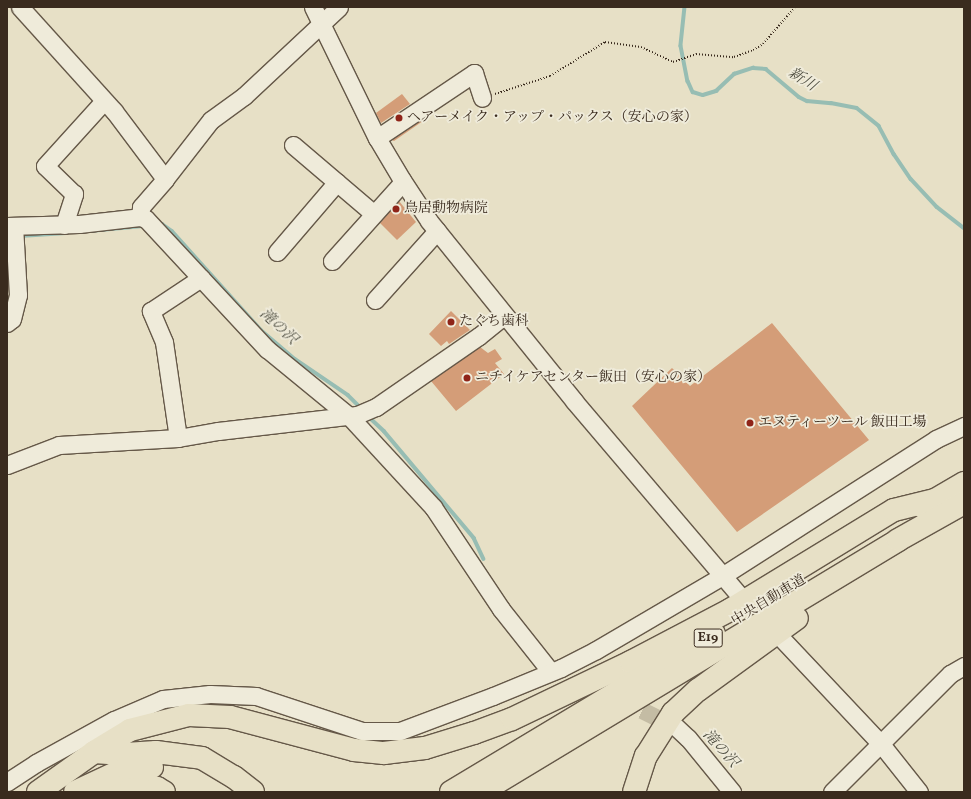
<!DOCTYPE html>
<meta charset="utf-8">
<style>
body{margin:0}
#map{position:relative;width:971px;height:799px;overflow:hidden;background:#e7e0c6;font-family:Vollkorn,"Noto Serif JP",serif}
div>[style]{position:absolute}
.stream>*{height:3.5px;margin:-1.75px;padding:0 1.75px;transform-origin:1.75px;border-radius:1.75px;background:#97bdb3}
.building>*{inset:0;background:#d49d78}
.minor-tunnel>*{height:17px;margin-top:-8.5px;transform-origin:0;background:repeating-linear-gradient(90deg,#c4bca4 0 17px,transparent 0 25px)}
.path>*{height:2px;margin-top:-1px;transform-origin:0;background:repeating-linear-gradient(90deg,#3a2b1e 0 1px,transparent 0 3px)}
.roads{filter:drop-shadow(1px 0 #655848) drop-shadow(-1px 0 #655848) drop-shadow(0 1px #655848) drop-shadow(0 -1px #655848)}
.minor>*{height:17px;margin:-8.5px;padding:0 8.5px;transform-origin:8.5px;border-radius:8.5px;background:#efebda}
.highway>*{height:22px;margin:-11px;padding:0 11px;transform-origin:11px;border-radius:11px;background:#e7e0c6}
.dots>*{width:11px;height:11px;translate:-50% -50%;box-sizing:border-box;border:2px solid #efebda;border-radius:50%}
span{translate:-50% -50%;white-space:nowrap;text-align:center;line-height:1.15;-webkit-text-stroke:3.5px #efebda;paint-order:stroke}
.shield-label span{padding:1px 3px;background:#efebda;border:1px solid;border-radius:3px;-webkit-text-stroke-width:0}
.shield-label{font-size:13px;color:#3a2b1e;font-weight:700}
.poi-label{font-size:14px;color:#3a2b1e}
.left{translate:0 -50%;text-align:left}
.street-label{font-size:14px;color:#3a2b1e}
.water-label{font-size:15px;color:#515043;font-style:italic}
.frame{position:absolute;inset:0;border:8px solid #3a2b1e;pointer-events:none}
</style>
<div id="map">
<div class="stream">
<div style="left:685px;top:7px;width:39px;rotate:96deg"></div>
<div style="left:681px;top:46px;width:36px;rotate:79deg"></div>
<div style="left:688px;top:81px;width:12px;rotate:66deg"></div>
<div style="left:693px;top:92px;width:10px;rotate:17deg"></div>
<div style="left:703px;top:95px;width:14px;rotate:-17deg"></div>
<div style="left:716px;top:91px;width:25px;rotate:-43deg"></div>
<div style="left:734px;top:74px;width:20px;rotate:-18deg"></div>
<div style="left:753px;top:68px;width:13px;rotate:4deg"></div>
<div style="left:766px;top:69px;width:43px;rotate:40.3deg"></div>
<div style="left:799px;top:97px;width:9px;rotate:27deg"></div>
<div style="left:807px;top:101px;width:24px;rotate:5deg"></div>
<div style="left:831px;top:103px;width:26px;rotate:11deg"></div>
<div style="left:857px;top:108px;width:28px;rotate:39deg"></div>
<div style="left:879px;top:126px;width:32px;rotate:62deg"></div>
<div style="left:894px;top:154px;width:30px;rotate:56deg"></div>
<div style="left:911px;top:179px;width:38px;rotate:47deg"></div>
<div style="left:937px;top:207px;width:34px;rotate:38deg"></div>
<div style="left:157px;top:224px;width:5px"></div>
<div style="left:162px;top:224px;width:12px;rotate:35deg"></div>
<div style="left:172px;top:231px;width:133px;rotate:48deg"></div>
<div style="left:261px;top:330px;width:45px;rotate:40.5deg"></div>
<div style="left:295px;top:359px;width:64px;rotate:34.2deg"></div>
<div style="left:348px;top:395px;width:18px;rotate:45deg"></div>
<div style="left:90px;top:231px;width:53px;rotate:-5.4deg"></div>
<div style="left:20px;top:236px;width:46px;rotate:-3.7deg"></div>
<div style="left:368px;top:416px;width:22px;rotate:43deg"></div>
<div style="left:384px;top:431px;width:140px;rotate:49.9deg"></div>
<div style="left:474px;top:538px;width:23px;rotate:65deg"></div>
</div>
<div class="building">
<div style="clip-path:polygon(402px 94px,410px 104px,381px 123px,376px 113px)"></div>
<div style="clip-path:polygon(422px 120px,423px 121px,394px 141px,392px 140px)"></div>
<div style="clip-path:polygon(399px 201px,416px 222px,397px 240px,380px 223px)"></div>
<div style="clip-path:polygon(451px 311px,470px 330px,449px 344px,447px 341px,441px 346px,429px 334px)"></div>
<div style="clip-path:polygon(772px 323px,869px 440px,737px 532px,632px 406px,672px 368px,690px 386px)"></div>
<div style="clip-path:polygon(480px 347px,488px 353px,495px 349px,502px 359px,495px 363px,504px 374px,456px 411px,431px 381px)"></div>
</div>
<div class="minor-tunnel">
<div style="left:620px;top:699px;width:63px;rotate:26.6deg"></div>
</div>
<div class="path">
<div style="left:495px;top:94px;width:58px;rotate:-18.1deg"></div>
<div style="left:550px;top:76px;width:65px;rotate:-31.7deg"></div>
<div style="left:605px;top:42px;width:36px;rotate:8deg"></div>
<div style="left:641px;top:47px;width:35px;rotate:25deg"></div>
<div style="left:673px;top:62px;width:24px;rotate:-19deg"></div>
<div style="left:696px;top:54px;width:38px;rotate:5deg"></div>
<div style="left:734px;top:57px;width:20px;rotate:-20deg"></div>
<div style="left:753px;top:50px;width:12px;rotate:-31deg"></div>
<div style="left:763px;top:44px;width:49px;rotate:-49.1deg"></div>
</div>
<div class="roads">
<div class="minor">
<div style="left:20px;top:7px;width:140px;rotate:47.9deg"></div>
<div style="left:114px;top:111px;width:85px;rotate:53.1deg"></div>
<div style="left:313px;top:7px;width:146px;rotate:64deg"></div>
<div style="left:377px;top:138px;width:49px;rotate:59.2deg"></div>
<div style="left:402px;top:180px;width:49px;rotate:56.6deg"></div>
<div style="left:429px;top:221px;width:231px;rotate:51.1deg"></div>
<div style="left:574px;top:401px;width:256px;rotate:49.6deg"></div>
<div style="left:377px;top:138px;width:117px;rotate:-33.8deg"></div>
<div style="left:474px;top:73px;width:26px;rotate:72deg"></div>
<div style="left:293px;top:145px;width:106px;rotate:40.4deg"></div>
<div style="left:140px;top:217px;width:10px;rotate:-84deg"></div>
<div style="left:141px;top:207px;width:37px;rotate:-49deg"></div>
<div style="left:165px;top:179px;width:75px;rotate:-52.1deg"></div>
<div style="left:211px;top:120px;width:41px;rotate:-36deg"></div>
<div style="left:244px;top:96px;width:130px;rotate:-43.1deg"></div>
<div style="left:64px;top:225px;width:33px;rotate:-72deg"></div>
<div style="left:74px;top:194px;width:40px;rotate:-136deg"></div>
<div style="left:45px;top:166px;width:88px;rotate:-47.8deg"></div>
<div style="left:7px;top:226px;width:72px;rotate:-1.6deg"></div>
<div style="left:79px;top:224px;width:61px;rotate:-6.5deg"></div>
<div style="left:140px;top:217px;width:6px;rotate:18deg"></div>
<div style="left:146px;top:219px;width:178px;rotate:47.1deg"></div>
<div style="left:267px;top:349px;width:106px;rotate:39.3deg"></div>
<div style="left:349px;top:416px;width:124px;rotate:47.3deg"></div>
<div style="left:433px;top:507px;width:123px;rotate:56.3deg"></div>
<div style="left:501px;top:609px;width:80px;rotate:51.6deg"></div>
<div style="left:277px;top:252px;width:92px;rotate:-49.4deg"></div>
<div style="left:332px;top:261px;width:106px;rotate:-48.1deg"></div>
<div style="left:375px;top:300px;width:93px;rotate:-48.1deg"></div>
<div style="left:7px;top:323px;width:6px;rotate:-39deg"></div>
<div style="left:12px;top:319px;width:25px;rotate:-76deg"></div>
<div style="left:18px;top:295px;width:69px;rotate:-93.3deg"></div>
<div style="left:178px;top:438px;width:97px;rotate:-98.3deg"></div>
<div style="left:164px;top:342px;width:34px;rotate:-113deg"></div>
<div style="left:151px;top:311px;width:60px;rotate:-33.4deg"></div>
<div style="left:7px;top:465px;width:56px;rotate:-21deg"></div>
<div style="left:59px;top:445px;width:119px;rotate:-3.4deg"></div>
<div style="left:178px;top:438px;width:41px;rotate:-9.9deg"></div>
<div style="left:218px;top:431px;width:140px;rotate:-6.6deg"></div>
<div style="left:357px;top:415px;width:21px;rotate:-23deg"></div>
<div style="left:376px;top:407px;width:125px;rotate:-34.6deg"></div>
<div style="left:479px;top:336px;width:33px;rotate:-39deg"></div>
<div style="left:783px;top:640px;width:143px;rotate:46.7deg"></div>
<div style="left:881px;top:744px;width:61px;rotate:51.6deg"></div>
<div style="left:676px;top:727px;width:16px;rotate:43deg"></div>
<div style="left:688px;top:738px;width:70px;rotate:50.8deg"></div>
<div style="left:7px;top:782px;width:35px;rotate:-33deg"></div>
<div style="left:36px;top:763px;width:89px;rotate:-28.9deg"></div>
<div style="left:114px;top:720px;width:53px;rotate:-23.2deg"></div>
<div style="left:163px;top:699px;width:47px;rotate:-6.1deg"></div>
<div style="left:210px;top:694px;width:46px;rotate:2.5deg"></div>
<div style="left:256px;top:696px;width:112px;rotate:18.3deg"></div>
<div style="left:362px;top:731px;width:38px"></div>
<div style="left:400px;top:731px;width:99px;rotate:-20.6deg"></div>
<div style="left:493px;top:696px;width:74px;rotate:-22.4deg"></div>
<div style="left:561px;top:668px;width:39px;rotate:-27deg"></div>
<div style="left:596px;top:650px;width:146px;rotate:-30.4deg"></div>
<div style="left:722px;top:576px;width:254px;rotate:-32.6deg"></div>
<div style="left:936px;top:439px;width:31px;rotate:-25deg"></div>
<div style="left:832px;top:792px;width:167px;rotate:-45deg"></div>
<div style="left:950px;top:674px;width:16px;rotate:-30deg"></div>
</div>
<div class="highway">
<div style="left:923px;top:507px;width:48px;rotate:-30.3deg"></div>
<div style="left:94px;top:752px;width:32px;rotate:4deg"></div>
<div style="left:126px;top:754px;width:30px;rotate:-4deg"></div>
<div style="left:156px;top:752px;width:46px;rotate:7.4deg"></div>
<div style="left:202px;top:758px;width:37px;rotate:31deg"></div>
<div style="left:234px;top:777px;width:24px;rotate:38deg"></div>
<div style="left:105px;top:780px;width:26px;rotate:4deg"></div>
<div style="left:131px;top:782px;width:27px;rotate:13deg"></div>
<div style="left:157px;top:788px;width:8px;rotate:30deg"></div>
<div style="left:38px;top:792px;width:69px;rotate:-35.5deg"></div>
<div style="left:94px;top:752px;width:42px;rotate:-31.4deg"></div>
<div style="left:130px;top:730px;width:61px;rotate:-14.3deg"></div>
<div style="left:189px;top:715px;width:41px;rotate:2.8deg"></div>
<div style="left:230px;top:717px;width:128px;rotate:14.9deg"></div>
<div style="left:354px;top:750px;width:30px;rotate:6deg"></div>
<div style="left:384px;top:753px;width:41px;rotate:-7deg"></div>
<div style="left:425px;top:748px;width:51px;rotate:-17deg"></div>
<div style="left:474px;top:733px;width:40px;rotate:-20.2deg"></div>
<div style="left:512px;top:719px;width:132px;rotate:-25.6deg"></div>
<div style="left:631px;top:662px;width:112px;rotate:-27.7deg"></div>
<div style="left:730px;top:610px;width:192px;rotate:-31.4deg"></div>
<div style="left:894px;top:510px;width:41px;rotate:-14deg"></div>
<div style="left:75px;top:792px;width:56px;rotate:-25.2deg"></div>
<div style="left:126px;top:768px;width:26px;rotate:-2deg"></div>
<div style="left:451px;top:792px;width:307px;rotate:-31deg"></div>
<div style="left:481px;top:792px;width:487px;rotate:-31.1deg"></div>
<div style="left:898px;top:540px;width:76px;rotate:-29.3deg"></div>
<div style="left:634px;top:792px;width:38px;rotate:-72deg"></div>
<div style="left:646px;top:756px;width:51px;rotate:-57.9deg"></div>
<div style="left:673px;top:713px;width:34px;rotate:-43deg"></div>
<div style="left:698px;top:690px;width:122px;rotate:-36deg"></div>
</div>
</div>
<div class="dots">
<div style="left:399px;top:118px;background:#8f2418"></div>
<div style="left:396px;top:209px;background:#8f2418"></div>
<div style="left:451px;top:322px;background:#8f2418"></div>
<div style="left:467px;top:378px;background:#8f2418"></div>
<div style="left:750px;top:423px;background:#8f2418"></div>
</div>
<div class="shield-label">
<span style="left:708px;top:638px">E19</span>
</div>
<div class="poi-label">
<span class="left" style="left:407px;top:118px">ヘアーメイク・アップ・パックス（安心の家）</span>
<span class="left" style="left:404px;top:209px">鳥居動物病院</span>
<span class="left" style="left:459px;top:322px">たぐち歯科</span>
<span class="left" style="left:475px;top:378px">ニチイケアセンター飯田（安心の家）</span>
<span class="left" style="left:758px;top:423px">エヌティーツール 飯田工場</span>
</div>
<div class="street-label">
<span style="left:769px;top:601px;rotate:-31deg">中央自動車道</span>
</div>
<div class="water-label">
<span style="left:802px;top:80px;rotate:33deg">新川</span>
<span style="left:278px;top:327px;rotate:43deg">滝の沢</span>
<span style="left:720px;top:749px;rotate:48deg">滝の沢</span>
</div>
<div class="frame"></div>
</div>
